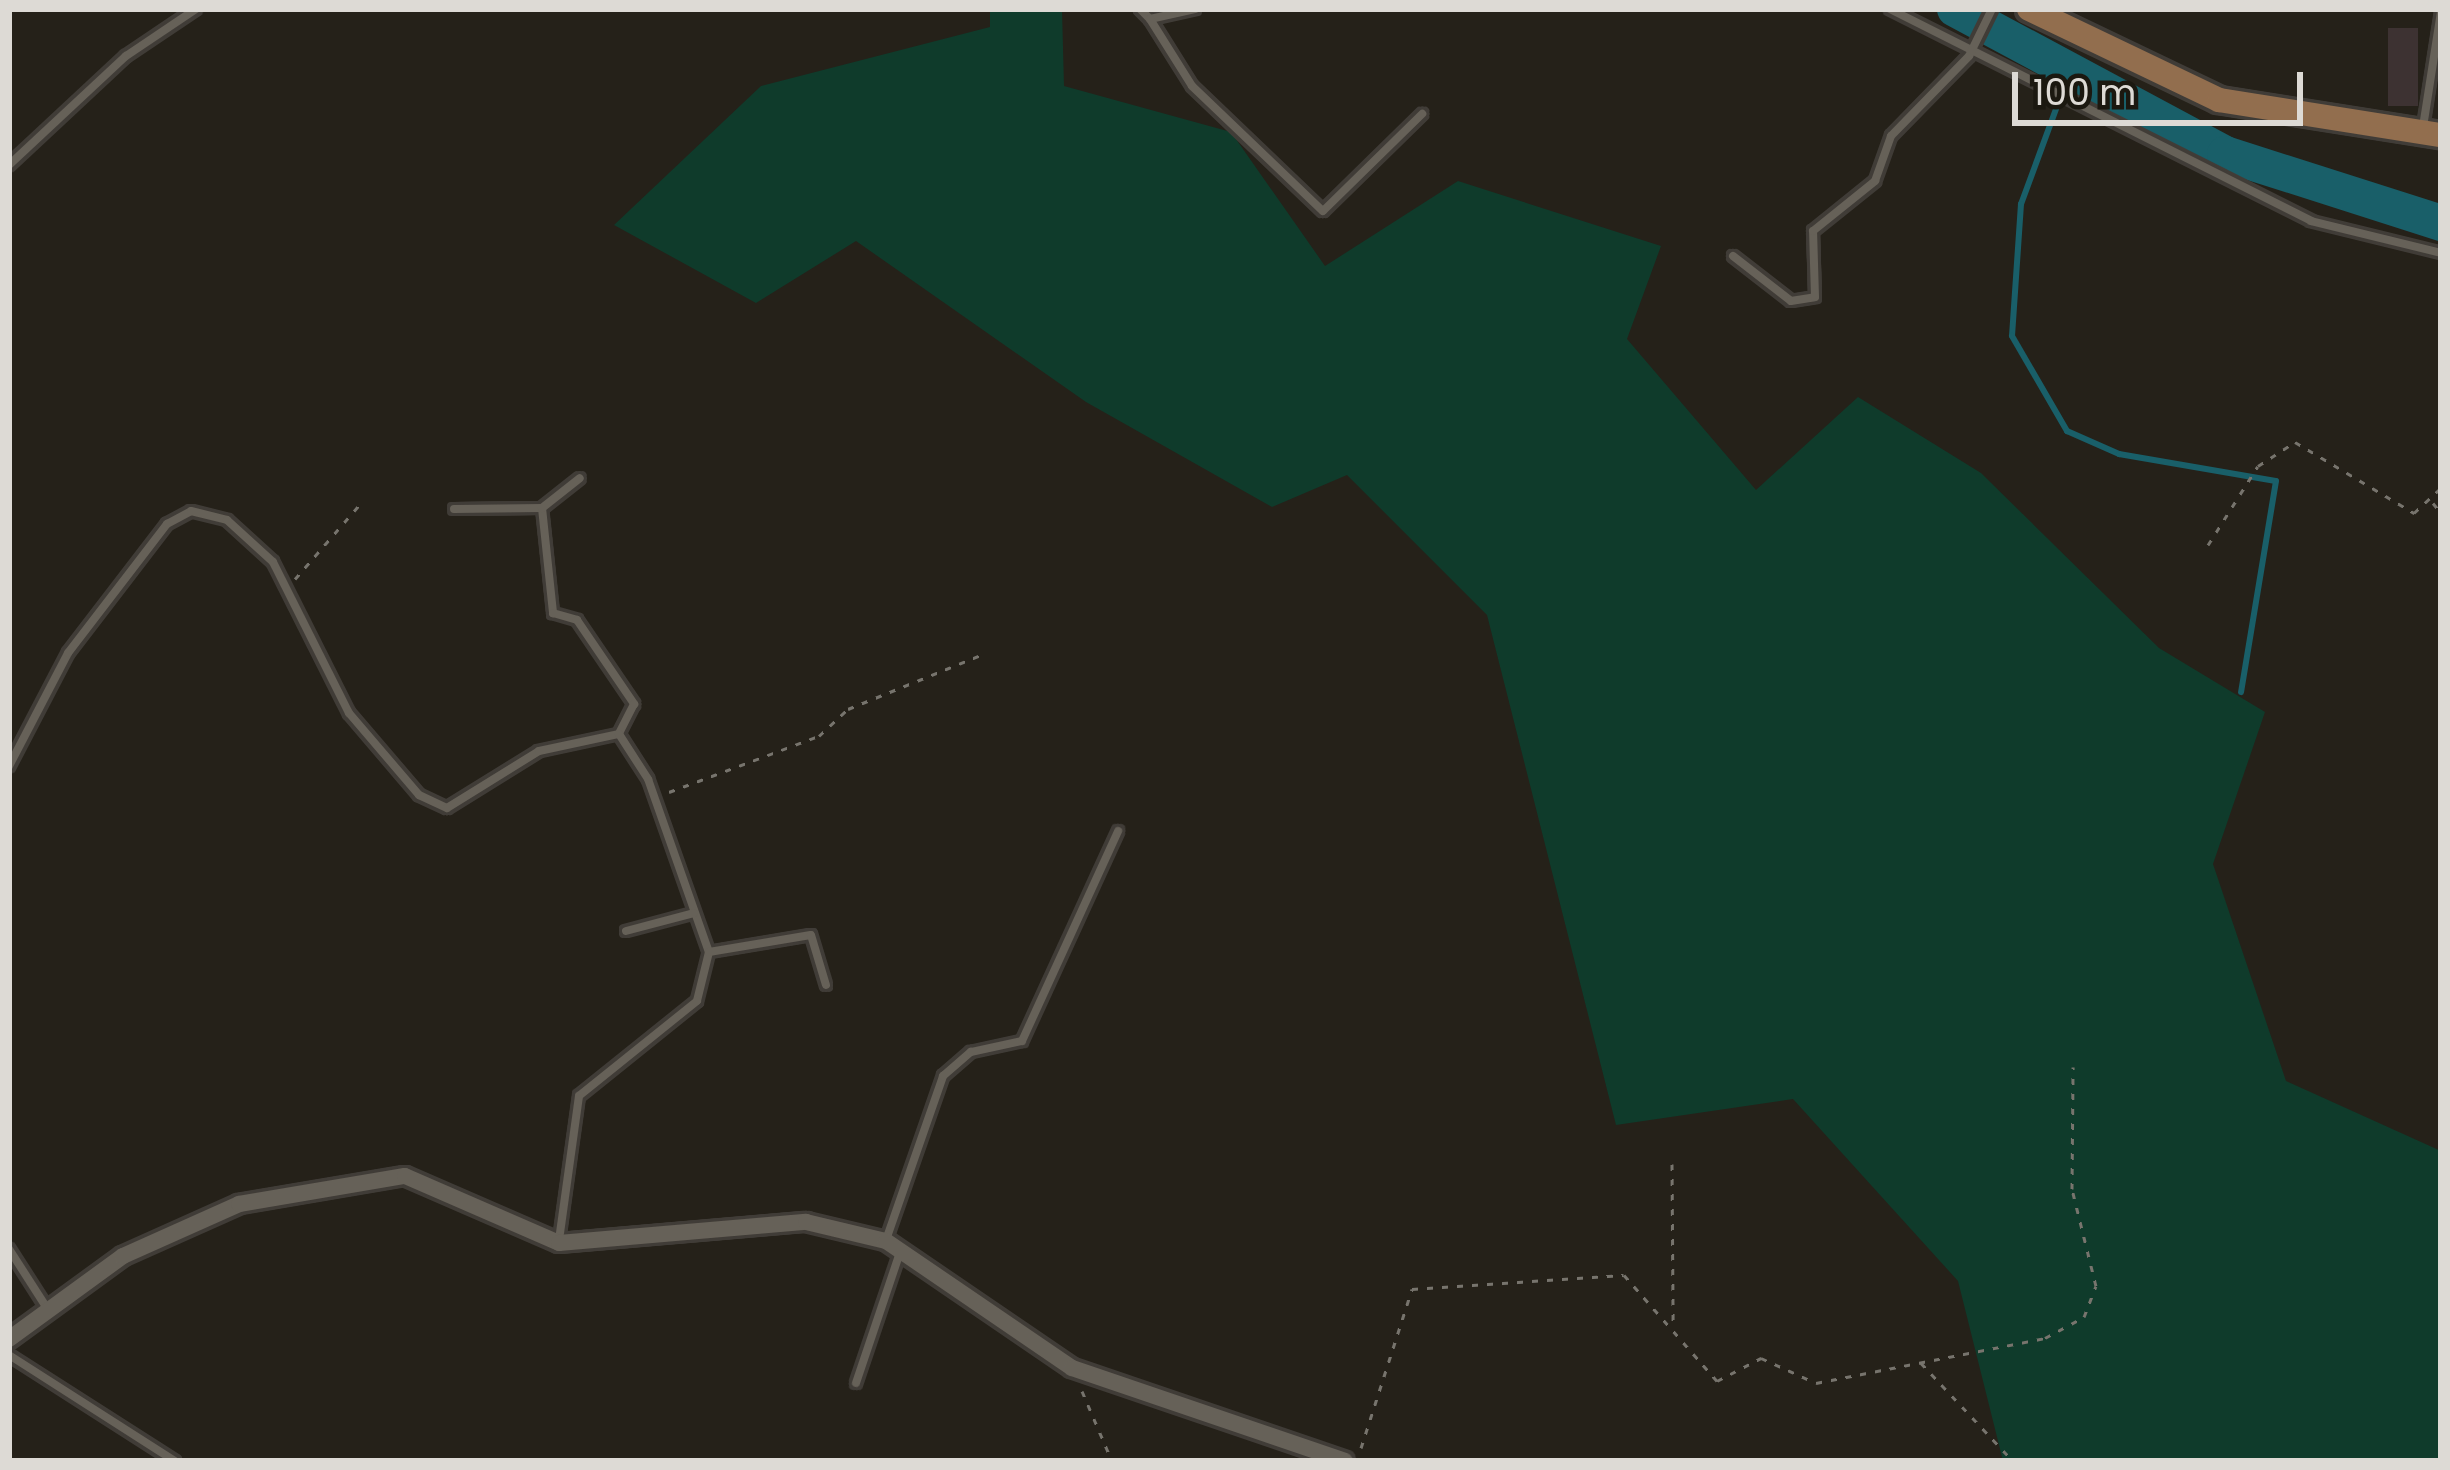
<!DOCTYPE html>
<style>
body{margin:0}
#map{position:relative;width:2450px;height:1470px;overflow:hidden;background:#252119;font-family:Poppins,sans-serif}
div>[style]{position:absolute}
.green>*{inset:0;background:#0f3b2b}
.stream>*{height:6px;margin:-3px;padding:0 3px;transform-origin:3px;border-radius:3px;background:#195f69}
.river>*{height:36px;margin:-18px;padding:0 18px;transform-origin:18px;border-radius:18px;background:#195f69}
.building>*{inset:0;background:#3d3232}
.path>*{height:3px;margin-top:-1.5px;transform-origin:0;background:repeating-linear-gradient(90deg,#77746d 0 6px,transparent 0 15px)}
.roads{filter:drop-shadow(3px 0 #403c37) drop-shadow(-3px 0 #403c37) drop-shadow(0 3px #403c37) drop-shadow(0 -3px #403c37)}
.lane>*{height:8px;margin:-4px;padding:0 4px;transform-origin:4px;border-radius:4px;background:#666158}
.street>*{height:16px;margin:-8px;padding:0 8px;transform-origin:8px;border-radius:8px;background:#666158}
.secondary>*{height:24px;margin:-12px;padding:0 12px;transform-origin:12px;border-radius:12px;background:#926e4e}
span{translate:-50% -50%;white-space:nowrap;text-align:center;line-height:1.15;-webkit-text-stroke:9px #1b1810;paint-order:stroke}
.frame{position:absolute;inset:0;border:12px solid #dddad5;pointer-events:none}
.scale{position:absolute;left:2012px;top:72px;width:291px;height:54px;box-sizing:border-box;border:6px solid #dddad5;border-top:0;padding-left:15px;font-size:36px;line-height:42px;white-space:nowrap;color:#dddad5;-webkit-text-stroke:9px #1b1810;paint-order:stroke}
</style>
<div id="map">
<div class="green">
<div style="clip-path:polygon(990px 9px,1062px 9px,1064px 86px,1231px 132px,1325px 266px,1458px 181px,1661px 246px,1627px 339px,1756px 490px,1858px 397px,1981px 473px,2159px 648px,2265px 712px,2213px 864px,2286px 1081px,2441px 1151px,2441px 1461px,2003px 1461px,1958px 1281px,1793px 1099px,1616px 1125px,1487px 615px,1347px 475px,1272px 507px,1086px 402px,856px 241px,756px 303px,614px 225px,761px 86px,990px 27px)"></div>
</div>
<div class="stream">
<div style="left:2070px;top:71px;width:142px;rotate:110.2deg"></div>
<div style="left:2021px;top:204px;width:132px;rotate:93.9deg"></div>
<div style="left:2012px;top:336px;width:110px;rotate:59.9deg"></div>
<div style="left:2067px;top:431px;width:57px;rotate:23.9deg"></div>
<div style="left:2119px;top:454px;width:159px;rotate:9.8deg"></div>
<div style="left:2276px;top:481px;width:214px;rotate:99.4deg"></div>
</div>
<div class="river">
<div style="left:1955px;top:9px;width:306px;rotate:28.2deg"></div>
<div style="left:2225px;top:154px;width:227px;rotate:17.7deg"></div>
</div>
<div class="building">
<div style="clip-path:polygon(2388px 28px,2418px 28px,2418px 106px,2388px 106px)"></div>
</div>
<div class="path">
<div style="left:2433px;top:503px;width:13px;rotate:51deg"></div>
<div style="left:2208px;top:545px;width:93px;rotate:-57.7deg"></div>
<div style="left:2258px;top:466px;width:44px;rotate:-33deg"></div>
<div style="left:2295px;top:442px;width:139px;rotate:30.8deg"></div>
<div style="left:2414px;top:513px;width:37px;rotate:-43deg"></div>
<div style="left:295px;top:579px;width:101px;rotate:-49deg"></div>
<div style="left:669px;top:792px;width:160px;rotate:-20.5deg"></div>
<div style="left:819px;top:736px;width:40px;rotate:-43deg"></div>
<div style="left:848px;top:709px;width:149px;rotate:-22.1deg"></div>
<div style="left:1672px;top:1164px;width:162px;rotate:89.6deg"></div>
<div style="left:1921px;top:1363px;width:134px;rotate:46.8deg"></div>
<div style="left:1082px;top:1391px;width:76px;rotate:66.8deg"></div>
<div style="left:1361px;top:1448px;width:167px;rotate:-72.2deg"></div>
<div style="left:1412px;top:1289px;width:212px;rotate:-3.8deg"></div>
<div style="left:1624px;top:1275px;width:141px;rotate:48.7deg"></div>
<div style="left:1717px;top:1381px;width:50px;rotate:-27.6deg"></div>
<div style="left:1761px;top:1358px;width:60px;rotate:24.4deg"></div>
<div style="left:1816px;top:1383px;width:233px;rotate:-11.1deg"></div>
<div style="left:2045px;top:1338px;width:44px;rotate:-28.3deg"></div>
<div style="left:2084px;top:1317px;width:33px;rotate:-69deg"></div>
<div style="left:2096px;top:1286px;width:100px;rotate:-103.9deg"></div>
<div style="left:2072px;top:1189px;width:122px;rotate:-89.5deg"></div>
</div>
<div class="roads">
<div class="lane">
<div style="left:1140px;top:9px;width:14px;rotate:45deg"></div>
<div style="left:1150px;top:19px;width:46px;rotate:-12.5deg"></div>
<div style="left:1890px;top:9px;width:471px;rotate:26.7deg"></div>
<div style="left:2311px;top:221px;width:134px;rotate:13.8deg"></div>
<div style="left:1150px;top:19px;width:79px;rotate:57.9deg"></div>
<div style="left:1192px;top:86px;width:181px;rotate:43.7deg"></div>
<div style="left:1323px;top:211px;width:139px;rotate:-44.4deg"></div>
<div style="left:2423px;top:127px;width:116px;rotate:-81.1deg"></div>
<div style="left:9px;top:165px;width:160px;rotate:-43deg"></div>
<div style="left:126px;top:56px;width:84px;rotate:-33.9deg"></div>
<div style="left:1733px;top:256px;width:73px;rotate:37.8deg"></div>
<div style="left:1791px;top:301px;width:24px;rotate:-9deg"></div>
<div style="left:1815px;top:297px;width:66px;rotate:-91.7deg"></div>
<div style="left:1813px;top:231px;width:80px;rotate:-38.9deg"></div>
<div style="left:1875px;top:181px;width:48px;rotate:-70.4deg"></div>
<div style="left:1891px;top:136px;width:112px;rotate:-45.7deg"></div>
<div style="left:1969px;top:56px;width:52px;rotate:-63.9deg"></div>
<div style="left:542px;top:508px;width:106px;rotate:84deg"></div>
<div style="left:553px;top:613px;width:25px;rotate:16deg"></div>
<div style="left:577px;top:620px;width:102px;rotate:55.8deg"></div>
<div style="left:634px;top:704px;width:34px;rotate:117deg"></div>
<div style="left:454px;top:509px;width:88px;rotate:-0.7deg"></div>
<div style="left:542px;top:508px;width:48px;rotate:-38.3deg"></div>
<div style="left:9px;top:766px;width:127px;rotate:-62.4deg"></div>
<div style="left:68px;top:653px;width:163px;rotate:-52.5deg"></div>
<div style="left:167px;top:524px;width:27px;rotate:-28deg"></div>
<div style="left:191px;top:511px;width:37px;rotate:14deg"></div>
<div style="left:227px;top:520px;width:62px;rotate:42.4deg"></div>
<div style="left:273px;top:562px;width:169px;rotate:63.3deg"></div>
<div style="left:349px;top:713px;width:108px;rotate:49.5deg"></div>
<div style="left:419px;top:795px;width:31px;rotate:25deg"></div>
<div style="left:447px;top:808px;width:108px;rotate:-31.8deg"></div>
<div style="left:539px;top:751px;width:82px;rotate:-12deg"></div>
<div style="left:619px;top:734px;width:54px;rotate:57.2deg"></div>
<div style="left:648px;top:779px;width:183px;rotate:70.6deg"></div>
<div style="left:709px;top:952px;width:50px;rotate:103.8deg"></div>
<div style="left:697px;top:1001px;width:151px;rotate:141.2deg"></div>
<div style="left:579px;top:1096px;width:146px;rotate:97.9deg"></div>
<div style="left:626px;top:931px;width:70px;rotate:-14.8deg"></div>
<div style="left:709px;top:952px;width:103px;rotate:-9.5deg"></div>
<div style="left:811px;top:935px;width:52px;rotate:73.3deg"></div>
<div style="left:886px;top:1240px;width:174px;rotate:-70.8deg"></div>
<div style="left:943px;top:1076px;width:37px;rotate:-41deg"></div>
<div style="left:971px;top:1052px;width:52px;rotate:-12.2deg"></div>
<div style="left:1022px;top:1041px;width:231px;rotate:-65.4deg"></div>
<div style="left:9px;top:1249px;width:67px;rotate:57.3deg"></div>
<div style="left:9px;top:1355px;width:197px;rotate:32.6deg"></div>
<div style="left:856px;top:1383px;width:138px;rotate:-71.4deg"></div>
</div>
<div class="street">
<div style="left:9px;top:1339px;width:141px;rotate:-36.1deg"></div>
<div style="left:123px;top:1256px;width:127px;rotate:-24.1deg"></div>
<div style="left:239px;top:1204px;width:168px;rotate:-9.6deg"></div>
<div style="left:405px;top:1176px;width:168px;rotate:23.5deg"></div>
<div style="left:559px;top:1243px;width:248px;rotate:-4.9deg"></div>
<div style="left:806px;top:1222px;width:82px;rotate:13.4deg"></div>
<div style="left:886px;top:1241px;width:225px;rotate:34.3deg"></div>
<div style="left:1072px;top:1368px;width:288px;rotate:18.8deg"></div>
</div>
<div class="secondary">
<div style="left:2029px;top:9px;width:211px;rotate:25.6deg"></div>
<div style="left:2219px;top:100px;width:225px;rotate:9deg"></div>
</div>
</div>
<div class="frame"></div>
<div class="scale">100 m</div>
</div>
